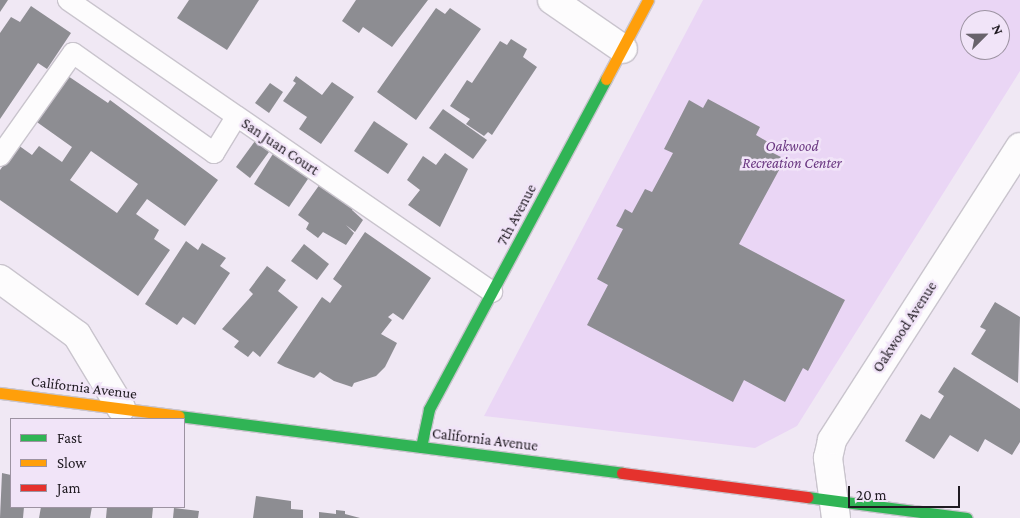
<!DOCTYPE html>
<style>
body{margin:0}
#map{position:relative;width:1020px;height:518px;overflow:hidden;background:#f0e8f4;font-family:"Crimson Pro",serif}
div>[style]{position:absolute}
.green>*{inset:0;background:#ead6f5}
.building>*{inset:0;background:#8d8d92}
.roads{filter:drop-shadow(1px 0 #c9c4cd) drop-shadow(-1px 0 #c9c4cd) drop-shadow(0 1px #c9c4cd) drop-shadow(0 -1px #c9c4cd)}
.lane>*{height:20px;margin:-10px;padding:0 10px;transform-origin:10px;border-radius:10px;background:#fdfcfd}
.street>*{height:28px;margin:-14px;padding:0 14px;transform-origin:14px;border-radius:14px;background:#fdfcfd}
.fast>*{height:11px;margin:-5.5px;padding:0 5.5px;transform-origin:5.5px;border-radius:5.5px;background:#30b455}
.slow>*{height:11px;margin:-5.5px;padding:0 5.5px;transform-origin:5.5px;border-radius:5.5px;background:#ff9f0a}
.jam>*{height:11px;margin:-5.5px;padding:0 5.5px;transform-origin:5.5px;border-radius:5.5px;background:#e5322d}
span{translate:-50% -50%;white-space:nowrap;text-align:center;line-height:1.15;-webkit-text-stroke:5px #f1e4f8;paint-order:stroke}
.park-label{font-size:15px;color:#6a3781;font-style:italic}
.street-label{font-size:15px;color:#1f1a21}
.legend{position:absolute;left:10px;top:418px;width:175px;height:90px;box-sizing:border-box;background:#f1e4f8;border:1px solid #9d93a2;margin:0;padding:6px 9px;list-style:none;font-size:15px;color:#1f1a21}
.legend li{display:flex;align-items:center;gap:10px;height:25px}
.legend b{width:25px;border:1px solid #9d93a2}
.north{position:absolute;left:960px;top:10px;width:50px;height:50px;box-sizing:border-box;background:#f1e4f8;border:1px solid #9d93a2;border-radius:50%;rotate:67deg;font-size:14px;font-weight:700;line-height:20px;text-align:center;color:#1f1a21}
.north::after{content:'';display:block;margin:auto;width:18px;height:22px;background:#68626b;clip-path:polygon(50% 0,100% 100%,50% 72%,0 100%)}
.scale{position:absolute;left:848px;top:486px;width:112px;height:22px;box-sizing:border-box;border:2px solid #1f1a21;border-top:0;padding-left:6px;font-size:15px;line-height:18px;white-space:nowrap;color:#1f1a21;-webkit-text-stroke:4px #f1e4f8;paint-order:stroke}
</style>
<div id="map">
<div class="green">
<div style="clip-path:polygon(evenodd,703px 0,1020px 0,1020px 71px,797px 426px,755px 448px,484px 416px,703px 0,970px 20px,1000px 20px,1000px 50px,970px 50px,970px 20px)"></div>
</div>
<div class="building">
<div style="clip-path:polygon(0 0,8px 0,0 12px)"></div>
<div style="clip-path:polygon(189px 0,259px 0,227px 50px,177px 18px)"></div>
<div style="clip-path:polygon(356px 0,428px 0,392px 47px,363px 27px,359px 33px,342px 21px)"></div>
<div style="clip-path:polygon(31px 6px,71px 33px,47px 69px,38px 63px,0 119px,0 33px,11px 17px,20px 22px)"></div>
<div style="clip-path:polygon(436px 8px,445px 14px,450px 8px,481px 29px,416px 120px,377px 92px)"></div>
<div style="clip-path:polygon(511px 39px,527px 49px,523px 57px,537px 67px,492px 135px,488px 132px,484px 136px,466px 124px,470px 119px,450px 106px,467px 80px,472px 83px,500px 41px,507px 45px)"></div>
<div style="clip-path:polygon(evenodd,65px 74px,108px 103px,110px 100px,218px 180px,185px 226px,147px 199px,136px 214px,159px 230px,154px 239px,170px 250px,138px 296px,0 200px,0 170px,18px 145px,32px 155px,39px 146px,62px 162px,72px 147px,34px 120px,65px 74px,91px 151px,138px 184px,117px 213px,70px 180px,91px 151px)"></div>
<div style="clip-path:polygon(296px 76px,322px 95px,332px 82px,354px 97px,321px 144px,299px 129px,307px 117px,283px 101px,296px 83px,293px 81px)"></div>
<div style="clip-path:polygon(270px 83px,283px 92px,269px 113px,255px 103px)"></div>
<div style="clip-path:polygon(708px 99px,760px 127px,756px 135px,768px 142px,765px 149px,785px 159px,739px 244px,845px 300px,808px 371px,803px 368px,785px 402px,744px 380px,733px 402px,587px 325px,608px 285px,597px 279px,623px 229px,616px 226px,621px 217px,625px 209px,632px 213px,645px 189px,652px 192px,673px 153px,664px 149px,689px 100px,703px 108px)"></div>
<div style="clip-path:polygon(443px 109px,487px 140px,473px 159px,429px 128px)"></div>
<div style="clip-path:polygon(374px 121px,408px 144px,388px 174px,354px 151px)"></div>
<div style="clip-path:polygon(255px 141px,269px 152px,250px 178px,236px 167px)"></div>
<div style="clip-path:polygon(276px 149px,312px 173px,289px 207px,254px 184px)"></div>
<div style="clip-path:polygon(445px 153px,468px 169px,440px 227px,408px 205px,420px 190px,407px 180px,423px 156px,436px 165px)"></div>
<div style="clip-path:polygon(320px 184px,354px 206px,352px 210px,363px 220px,355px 232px,346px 225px,354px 233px,346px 245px,323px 232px,318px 238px,306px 229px,309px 223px,298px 215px)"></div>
<div style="clip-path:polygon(365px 232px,431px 278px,403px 320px,393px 313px,388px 317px,392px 320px,381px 334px,397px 343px,385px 367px,376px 376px,354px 383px,352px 387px,334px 381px,320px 372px,314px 378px,285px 367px,277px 363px,322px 297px,330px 303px,342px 286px,333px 279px)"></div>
<div style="clip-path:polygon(186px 241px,198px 250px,202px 243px,226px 258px,220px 266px,230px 273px,195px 325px,183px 317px,177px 325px,145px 304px)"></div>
<div style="clip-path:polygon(304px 244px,329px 264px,317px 280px,291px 261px)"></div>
<div style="clip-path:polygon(267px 266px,286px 280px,278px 291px,298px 307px,260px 357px,253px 351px,248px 357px,234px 347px,239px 341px,222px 329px,253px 294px,249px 290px)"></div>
<div style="clip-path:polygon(995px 302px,1020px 317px,1018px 383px,971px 354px,986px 330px,980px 327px)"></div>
<div style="clip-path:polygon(954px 367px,1020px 409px,1020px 442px,1012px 455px,985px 439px,978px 452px,950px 435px,934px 459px,905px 441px,921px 414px,930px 419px,944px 396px,938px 392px)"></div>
<div style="clip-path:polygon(2px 473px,11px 475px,11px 507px,24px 507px,23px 518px,0 518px)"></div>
<div style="clip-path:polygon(256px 496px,291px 501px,291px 509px,303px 510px,303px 518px,253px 518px)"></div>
<div style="clip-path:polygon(41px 507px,92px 507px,90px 518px,39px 518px)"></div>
<div style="clip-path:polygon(107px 507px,153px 507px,152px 518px,106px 518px)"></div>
<div style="clip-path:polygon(174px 508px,199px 511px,198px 518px,173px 518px)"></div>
<div style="clip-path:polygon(336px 510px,345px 511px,345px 514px,360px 518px,319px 518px,319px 512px,336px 514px)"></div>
</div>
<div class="roads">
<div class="lane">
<div style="left:68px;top:0;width:515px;rotate:34.55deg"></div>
<div style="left:0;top:156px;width:126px;rotate:-54.7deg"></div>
<div style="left:73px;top:53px;width:173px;rotate:35.3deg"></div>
<div style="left:214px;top:153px;width:42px;rotate:-58.6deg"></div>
</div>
<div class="street">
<div style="left:552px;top:0;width:86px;rotate:34.6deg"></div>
<div style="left:0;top:279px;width:95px;rotate:36deg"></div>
<div style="left:77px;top:335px;width:85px;rotate:58.9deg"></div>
<div style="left:836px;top:518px;width:61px;rotate:-97.6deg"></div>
<div style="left:828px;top:458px;width:18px;rotate:-77deg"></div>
<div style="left:832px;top:440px;width:348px;rotate:-57.3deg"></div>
</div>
<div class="fast">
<div style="left:179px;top:416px;width:447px;rotate:7.3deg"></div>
<div style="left:421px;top:447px;width:39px;rotate:-78deg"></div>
<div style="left:429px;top:409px;width:374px;rotate:-61.8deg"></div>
<div style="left:807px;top:497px;width:161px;rotate:7.5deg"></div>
</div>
<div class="slow">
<div style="left:606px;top:79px;width:89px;rotate:-62deg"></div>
<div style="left:0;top:393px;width:180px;rotate:7.3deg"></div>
</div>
<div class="jam">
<div style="left:622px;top:473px;width:187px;rotate:7.4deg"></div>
</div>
</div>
<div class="park-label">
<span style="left:792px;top:155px">Oakwood<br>Recreation Center</span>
</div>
<div class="street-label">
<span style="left:280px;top:147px;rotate:34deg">San Juan Court</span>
<span style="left:517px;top:215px;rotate:-62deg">7th Avenue</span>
<span style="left:905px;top:327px;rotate:-57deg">Oakwood Avenue</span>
<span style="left:84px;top:388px;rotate:7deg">California Avenue</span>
<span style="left:485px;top:440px;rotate:7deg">California Avenue</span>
</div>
<ul class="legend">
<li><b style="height:6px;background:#30b455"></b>Fast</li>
<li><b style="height:6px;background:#ff9f0a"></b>Slow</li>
<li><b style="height:6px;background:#e5322d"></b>Jam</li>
</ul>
<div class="north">N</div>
<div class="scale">20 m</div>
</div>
